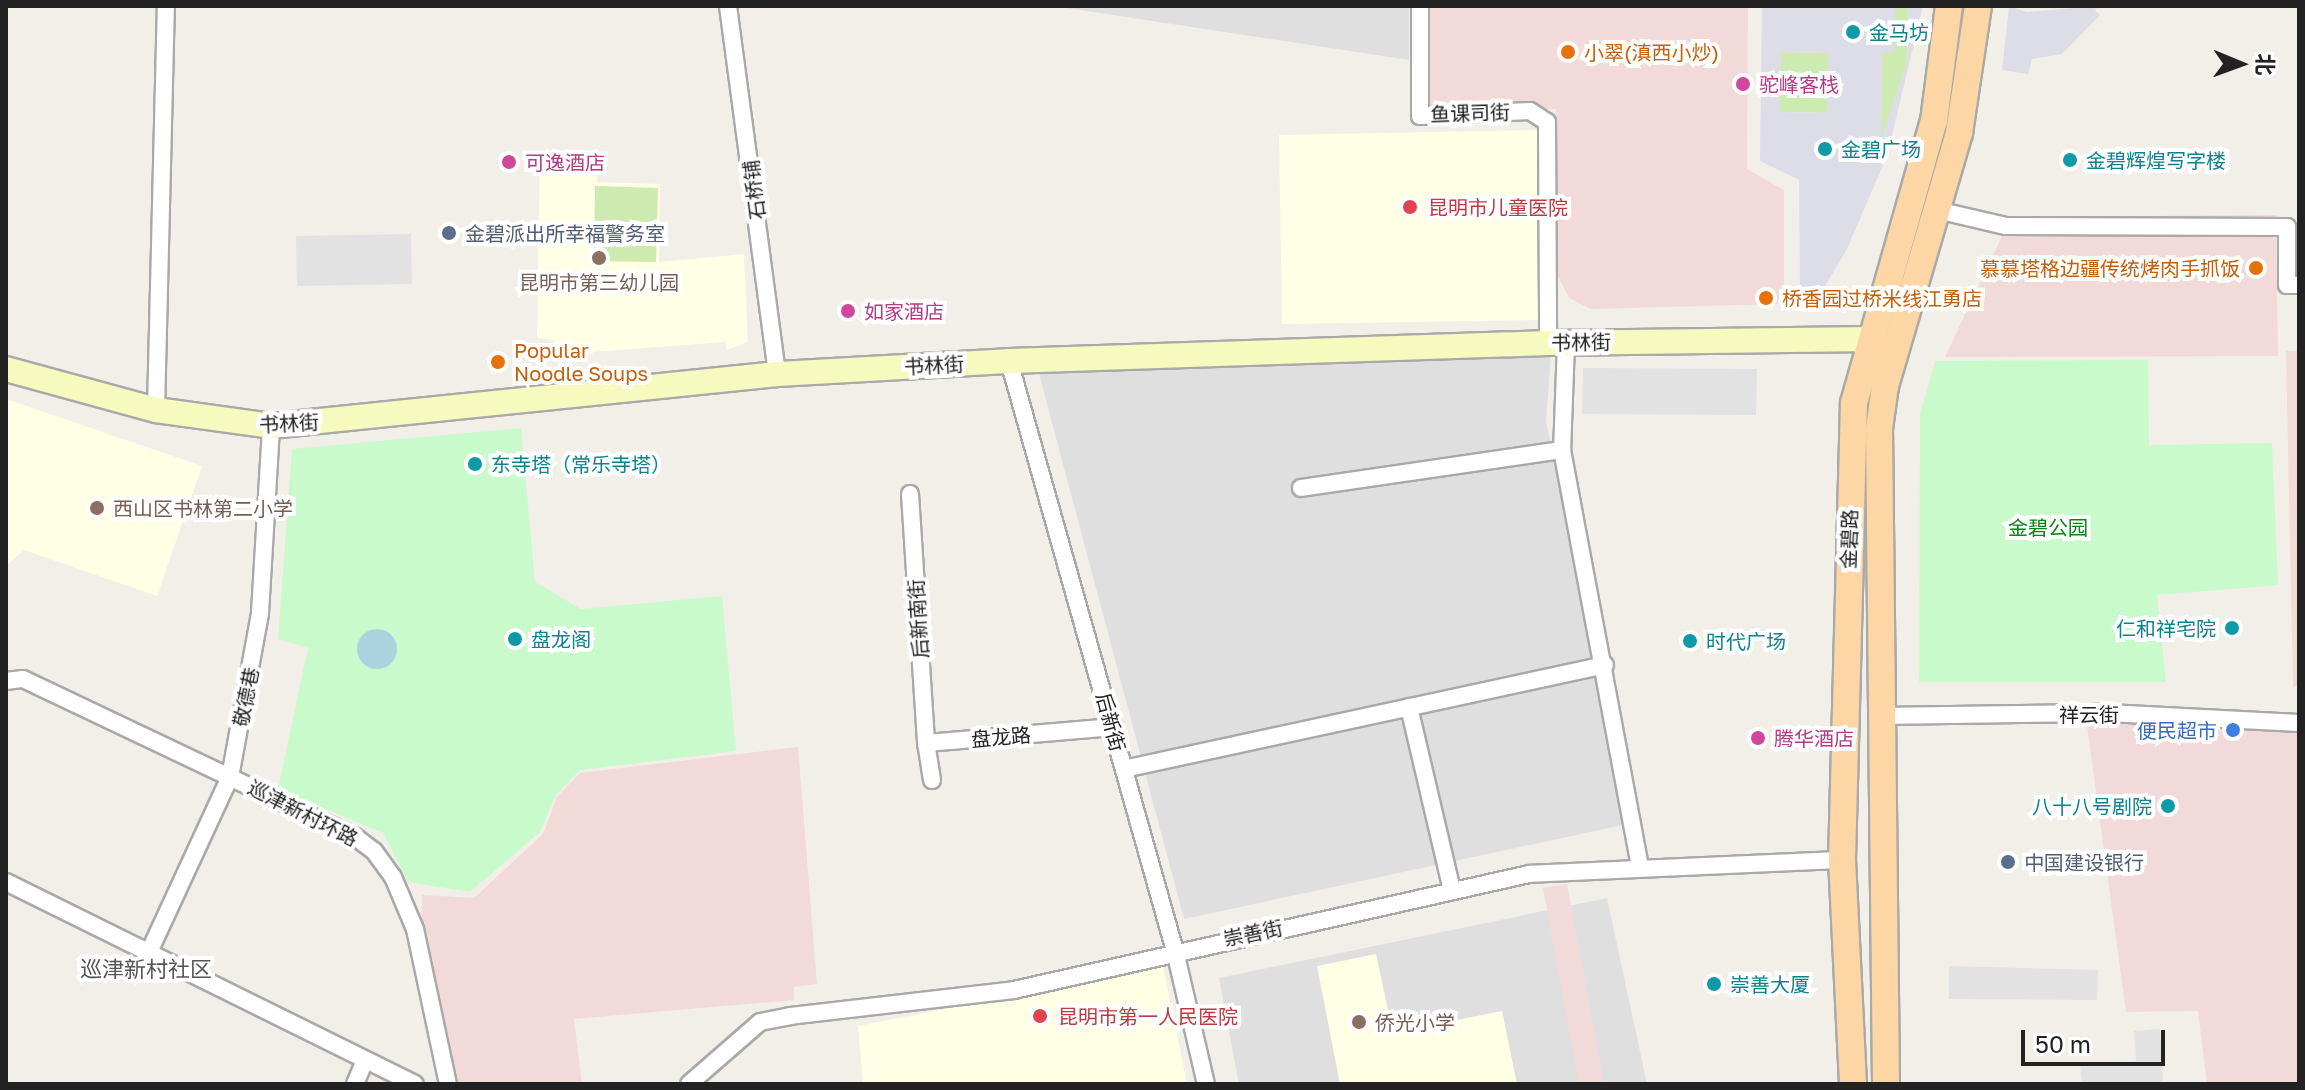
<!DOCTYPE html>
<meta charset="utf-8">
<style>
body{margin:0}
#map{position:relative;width:2305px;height:1090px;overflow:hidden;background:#f2efe9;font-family:"Golos Text","Noto Sans SC",sans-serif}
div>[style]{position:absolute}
.residential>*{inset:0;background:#e0dfdf}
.commercial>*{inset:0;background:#f2dad9}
.education>*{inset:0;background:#ffffe5}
.grass>*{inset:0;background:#cdebb0}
.park>*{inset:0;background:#c8facc}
.parking>*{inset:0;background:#e2e2e2}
.plaza>*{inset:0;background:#dddde8}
.water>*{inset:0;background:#aad3df}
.round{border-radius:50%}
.roads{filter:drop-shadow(2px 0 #a9a9a9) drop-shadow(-2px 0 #a9a9a9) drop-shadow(0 2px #a9a9a9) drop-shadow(0 -2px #a9a9a9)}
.street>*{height:16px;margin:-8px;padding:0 8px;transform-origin:8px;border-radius:8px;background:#fff}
.secondary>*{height:24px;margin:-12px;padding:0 12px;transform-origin:12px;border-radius:12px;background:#f7fabf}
.primary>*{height:26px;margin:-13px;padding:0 13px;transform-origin:13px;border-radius:13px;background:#fcd6a4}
.dots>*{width:22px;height:22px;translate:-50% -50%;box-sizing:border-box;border:4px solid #fff;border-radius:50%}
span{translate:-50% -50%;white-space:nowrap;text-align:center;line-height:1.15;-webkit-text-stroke:8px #fff;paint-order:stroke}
.culture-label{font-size:20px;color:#0d838f}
.left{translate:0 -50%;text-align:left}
.right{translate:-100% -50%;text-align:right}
.food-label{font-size:20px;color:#c56008}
.hotel-label{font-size:20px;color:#b23c85}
.street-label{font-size:20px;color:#222}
.health-label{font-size:20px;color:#be3a42}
.service-label{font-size:20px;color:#4e5e75}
.education-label{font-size:20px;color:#785e54}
.park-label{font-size:20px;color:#0c8416}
.shop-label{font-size:20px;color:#366cbe}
.neighbourhood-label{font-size:22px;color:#555}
.frame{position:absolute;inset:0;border:8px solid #222;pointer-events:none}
.north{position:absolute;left:2201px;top:24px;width:80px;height:80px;-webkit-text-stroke:6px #fff;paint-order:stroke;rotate:91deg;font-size:22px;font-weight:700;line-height:32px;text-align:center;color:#222}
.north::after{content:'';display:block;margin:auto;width:28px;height:36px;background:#222;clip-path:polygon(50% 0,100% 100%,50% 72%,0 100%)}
.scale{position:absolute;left:2021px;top:1030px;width:144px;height:36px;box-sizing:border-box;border:4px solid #222;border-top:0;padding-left:10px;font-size:24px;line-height:28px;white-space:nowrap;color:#222;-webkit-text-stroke:6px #fff;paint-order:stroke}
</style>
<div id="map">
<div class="residential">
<div style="clip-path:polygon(1054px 6px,1409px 6px,1409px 60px)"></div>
<div style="clip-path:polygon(1551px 355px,1546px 421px,1632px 823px,1184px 919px,1038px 370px)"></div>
<div style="clip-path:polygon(1607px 898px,1647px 1084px,1239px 1084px,1219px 978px)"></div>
</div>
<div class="commercial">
<div style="clip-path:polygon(1429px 6px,1748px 6px,1747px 169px,1784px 190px,1784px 304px,1591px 309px,1569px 298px,1558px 276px,1556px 109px,1427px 105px)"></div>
<div style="clip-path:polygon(2276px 215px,2278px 356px,1945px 357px,2011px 217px)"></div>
<div style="clip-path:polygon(2286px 351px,2299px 351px,2299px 686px,2293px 687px)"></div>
<div style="clip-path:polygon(2086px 718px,2299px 729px,2299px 1084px,2207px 1084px,2198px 1011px,2126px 1012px)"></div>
<div style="clip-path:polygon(798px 747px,817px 984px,794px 987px,794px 1000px,574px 1019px,582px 1084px,458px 1084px,421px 939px,422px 895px,474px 898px,543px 834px,557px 797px,580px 773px)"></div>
<div style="clip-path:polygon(1567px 884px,1604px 1084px,1579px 1084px,1543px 888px)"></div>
</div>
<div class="education">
<div style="clip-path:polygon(1538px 130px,1541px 320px,1282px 324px,1279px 135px)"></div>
<div style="clip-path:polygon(540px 154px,597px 156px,597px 182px,660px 184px,659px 262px,744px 254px,748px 342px,727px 350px,725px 342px,553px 355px,553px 340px,537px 338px)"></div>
<div style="clip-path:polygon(6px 399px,202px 466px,157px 596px,24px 550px,6px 566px)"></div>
<div style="clip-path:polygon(1376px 954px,1393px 1033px,1502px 1011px,1517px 1084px,1340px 1084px,1317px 966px)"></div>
<div style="clip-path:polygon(1163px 966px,1187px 1084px,863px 1084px,858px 1026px)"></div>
</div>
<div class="grass">
<div style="clip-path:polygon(1895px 6px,1908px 6px,1907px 63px,1881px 141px,1882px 52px,1895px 52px)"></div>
<div style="clip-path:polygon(1781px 52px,1828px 53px,1828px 113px,1780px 112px)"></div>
<div style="clip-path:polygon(595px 186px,658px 188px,656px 262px,594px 261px)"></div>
</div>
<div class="park">
<div style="clip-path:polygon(2148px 360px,2149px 445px,2272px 443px,2278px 585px,2157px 595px,2166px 682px,1919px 682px,1920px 414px,1935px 361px)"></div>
<div style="clip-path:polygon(521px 428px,535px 582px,581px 609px,722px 596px,736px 751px,580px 770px,556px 795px,540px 832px,470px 892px,408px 882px,383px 833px,278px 789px,308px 648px,278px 639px,292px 449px)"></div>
</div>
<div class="parking">
<div style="clip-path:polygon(411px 234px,412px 284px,297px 286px,296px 236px)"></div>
<div style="clip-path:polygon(1583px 368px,1757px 369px,1756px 415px,1582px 414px)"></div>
<div style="clip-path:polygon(1949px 966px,2098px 970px,2097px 1000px,1949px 999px)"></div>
<div style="clip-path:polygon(2160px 1029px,2163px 1084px,2082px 1084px,2080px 1065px,2136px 1061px,2134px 1031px)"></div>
</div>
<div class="plaza">
<div style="clip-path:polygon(evenodd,1762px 6px,1895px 6px,1895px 52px,1882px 53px,1881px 138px,1907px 63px,1908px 6px,1923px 6px,1887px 156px,1847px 249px,1818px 298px,1800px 297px,1799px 180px,1760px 161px,1762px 6px,1781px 52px,1828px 53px,1827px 113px,1780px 112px,1781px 52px)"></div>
<div style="clip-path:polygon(2009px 6px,2027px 12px,2099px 6px,2095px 10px,2100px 15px,2062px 54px,2032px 59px,2028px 74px,2002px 70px)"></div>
</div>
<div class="water">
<div class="round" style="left:357px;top:629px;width:40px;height:40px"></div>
</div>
<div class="roads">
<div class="street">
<div style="left:728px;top:6px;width:371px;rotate:82.4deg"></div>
<div style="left:1420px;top:6px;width:110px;rotate:90deg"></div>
<div style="left:1420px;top:116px;width:110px;rotate:-2.6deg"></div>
<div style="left:1530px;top:111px;width:20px;rotate:33deg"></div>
<div style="left:1547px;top:122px;width:221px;rotate:89.7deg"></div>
<div style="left:1937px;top:210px;width:71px;rotate:13.1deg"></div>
<div style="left:2006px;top:226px;width:281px;rotate:0.2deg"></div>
<div style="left:2287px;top:227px;width:58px;rotate:90deg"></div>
<div style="left:2287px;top:285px;width:12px"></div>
<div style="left:1566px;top:343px;width:107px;rotate:92.1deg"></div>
<div style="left:1562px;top:450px;width:425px;rotate:79.4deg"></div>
<div style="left:1009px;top:361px;width:613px;rotate:74.29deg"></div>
<div style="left:1175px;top:951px;width:137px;rotate:76.9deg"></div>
<div style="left:156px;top:410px;width:404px;rotate:-88.6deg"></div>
<div style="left:1301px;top:488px;width:264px;rotate:-8.3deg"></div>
<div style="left:910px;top:494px;width:250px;rotate:86.3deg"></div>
<div style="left:6px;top:681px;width:17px;rotate:-7deg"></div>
<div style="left:23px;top:679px;width:366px;rotate:25.4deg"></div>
<div style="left:354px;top:836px;width:25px;rotate:37deg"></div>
<div style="left:374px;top:851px;width:32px;rotate:54deg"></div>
<div style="left:393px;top:877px;width:56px;rotate:67.1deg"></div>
<div style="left:415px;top:929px;width:158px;rotate:78deg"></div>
<div style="left:1409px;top:707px;width:188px;rotate:76.8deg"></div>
<div style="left:1880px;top:716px;width:228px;rotate:-0.8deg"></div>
<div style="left:2108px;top:713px;width:191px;rotate:3deg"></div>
<div style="left:1124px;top:769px;width:492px;rotate:-12.2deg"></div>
<div style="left:932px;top:780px;width:37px;rotate:-99deg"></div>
<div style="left:926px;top:743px;width:189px;rotate:-4.9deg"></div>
<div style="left:6px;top:882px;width:456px;rotate:26.3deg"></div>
<div style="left:150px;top:950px;width:191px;rotate:-65.2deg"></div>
<div style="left:230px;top:777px;width:167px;rotate:-79.6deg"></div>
<div style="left:260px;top:613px;width:187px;rotate:-86.6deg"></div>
<div style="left:355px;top:1084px;width:25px;rotate:-67deg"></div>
<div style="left:689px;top:1084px;width:94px;rotate:-41.1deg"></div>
<div style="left:760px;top:1022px;width:31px;rotate:-11deg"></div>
<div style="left:790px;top:1016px;width:226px;rotate:-6.6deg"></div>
<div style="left:1014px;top:990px;width:528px;rotate:-12.69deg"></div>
<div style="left:1529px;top:874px;width:313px;rotate:-2.6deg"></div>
</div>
<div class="secondary">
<div style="left:6px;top:369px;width:156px;rotate:15.3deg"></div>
<div style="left:156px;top:410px;width:116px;rotate:7.9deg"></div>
<div style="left:271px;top:426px;width:509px;rotate:-5.87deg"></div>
<div style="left:777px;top:374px;width:232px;rotate:-3.2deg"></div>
<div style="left:1009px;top:361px;width:539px;rotate:-1.91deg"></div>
<div style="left:1548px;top:343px;width:323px;rotate:-0.7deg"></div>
</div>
<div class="primary">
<div style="left:1853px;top:1084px;width:224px;rotate:-92.8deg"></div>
<div style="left:1842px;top:860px;width:457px;rotate:-88.5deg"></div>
<div style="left:1854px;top:403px;width:293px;rotate:-74.2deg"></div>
<div style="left:1934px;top:121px;width:116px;rotate:-82.6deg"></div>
<div style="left:1886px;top:1084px;width:655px;rotate:-90.61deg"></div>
<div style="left:1879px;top:429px;width:43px;rotate:-82.1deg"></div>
<div style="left:1885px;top:386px;width:264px;rotate:-73.7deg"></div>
<div style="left:1959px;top:133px;width:128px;rotate:-81.5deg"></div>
</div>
</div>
<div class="dots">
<div style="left:1853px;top:32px;background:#0f9aa8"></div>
<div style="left:1568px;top:52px;background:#e8710a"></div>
<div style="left:1743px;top:84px;background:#d1479c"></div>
<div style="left:1825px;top:149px;background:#0f9aa8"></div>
<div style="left:2070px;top:160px;background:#0f9aa8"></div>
<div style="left:509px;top:162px;background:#d1479c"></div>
<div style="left:1410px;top:207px;background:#e0444e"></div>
<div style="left:449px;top:233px;background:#5c6f8a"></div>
<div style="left:599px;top:258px;background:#8d6e63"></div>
<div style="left:2256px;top:268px;background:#e8710a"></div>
<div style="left:1766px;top:298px;background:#e8710a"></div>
<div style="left:848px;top:311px;background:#d1479c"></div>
<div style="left:498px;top:362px;background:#e8710a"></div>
<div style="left:475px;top:464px;background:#0f9aa8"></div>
<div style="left:97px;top:508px;background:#8d6e63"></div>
<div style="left:2232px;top:628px;background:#0f9aa8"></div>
<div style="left:515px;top:639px;background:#0f9aa8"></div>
<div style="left:1690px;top:641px;background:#0f9aa8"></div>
<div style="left:2233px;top:730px;background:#3f7fe0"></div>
<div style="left:1758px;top:738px;background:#d1479c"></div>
<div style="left:2168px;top:806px;background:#0f9aa8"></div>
<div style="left:2008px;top:862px;background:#5c6f8a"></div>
<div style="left:1714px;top:984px;background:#0f9aa8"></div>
<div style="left:1040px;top:1016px;background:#e0444e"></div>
<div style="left:1359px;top:1022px;background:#8d6e63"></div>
</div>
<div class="culture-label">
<span class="left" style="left:1869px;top:32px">金马坊</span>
<span class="left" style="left:1841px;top:149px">金碧广场</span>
<span class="left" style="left:2086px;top:160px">金碧辉煌写字楼</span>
<span class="left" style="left:491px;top:464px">东寺塔（常乐寺塔）</span>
<span class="right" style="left:2216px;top:628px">仁和祥宅院</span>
<span class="left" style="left:531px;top:639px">盘龙阁</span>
<span class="left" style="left:1706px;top:641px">时代广场</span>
<span class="right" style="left:2152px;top:806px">八十八号剧院</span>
<span class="left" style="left:1730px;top:984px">崇善大厦</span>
</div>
<div class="food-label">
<span class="left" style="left:1584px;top:52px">小翠(滇西小炒)</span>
<span class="right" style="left:2240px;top:268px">慕慕塔格边疆传统烤肉手抓饭</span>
<span class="left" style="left:1782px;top:298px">桥香园过桥米线江勇店</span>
<span class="left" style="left:514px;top:362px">Popular<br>Noodle Soups</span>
</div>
<div class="hotel-label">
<span class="left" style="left:1759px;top:84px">驼峰客栈</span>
<span class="left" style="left:525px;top:162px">可逸酒店</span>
<span class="left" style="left:864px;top:311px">如家酒店</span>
<span class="left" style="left:1774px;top:738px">腾华酒店</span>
</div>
<div class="street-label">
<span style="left:1470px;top:113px;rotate:-2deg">鱼课司街</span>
<span style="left:754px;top:190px;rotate:-97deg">石桥铺</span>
<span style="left:1581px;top:342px;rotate:-1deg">书林街</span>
<span style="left:934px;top:365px;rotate:-3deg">书林街</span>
<span style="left:289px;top:423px;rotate:-3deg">书林街</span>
<span style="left:1849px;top:539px;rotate:-88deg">金碧路</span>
<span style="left:918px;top:619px;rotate:-94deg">后新南街</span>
<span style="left:246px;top:697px;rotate:-79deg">敬德巷</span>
<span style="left:2089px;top:714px">祥云街</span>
<span style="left:1111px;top:722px;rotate:75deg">后新街</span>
<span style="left:1001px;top:737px;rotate:-5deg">盘龙路</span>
<span style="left:303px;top:813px;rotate:27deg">巡津新村环路</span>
<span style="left:1253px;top:933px;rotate:-12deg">崇善街</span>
</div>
<div class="health-label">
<span class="left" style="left:1428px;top:207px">昆明市儿童医院</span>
<span class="left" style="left:1058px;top:1016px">昆明市第一人民医院</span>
</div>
<div class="service-label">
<span class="left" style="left:465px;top:233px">金碧派出所幸福警务室</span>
<span class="left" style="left:2024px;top:862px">中国建设银行</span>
</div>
<div class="education-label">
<span style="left:599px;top:282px">昆明市第三幼儿园</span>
<span class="left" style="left:113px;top:508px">西山区书林第二小学</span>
<span class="left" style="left:1375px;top:1022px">侨光小学</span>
</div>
<div class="park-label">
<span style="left:2048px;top:527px">金碧公园</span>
</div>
<div class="shop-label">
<span class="right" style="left:2217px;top:730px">便民超市</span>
</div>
<div class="neighbourhood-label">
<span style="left:146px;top:969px">巡津新村社区</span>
</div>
<div class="frame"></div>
<div class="north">北</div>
<div class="scale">50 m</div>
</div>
